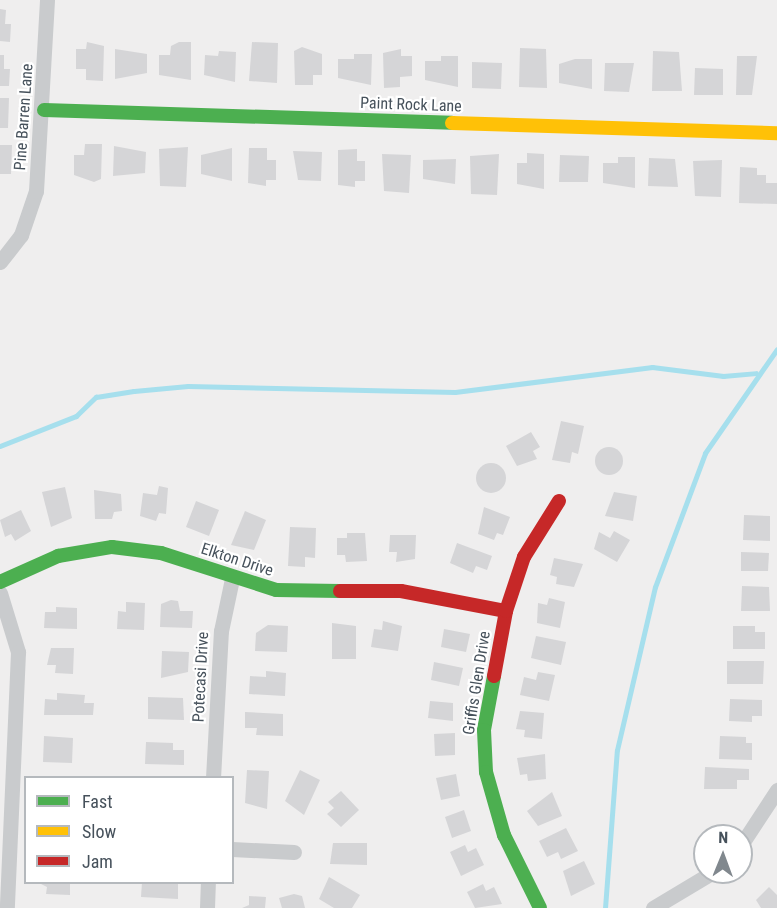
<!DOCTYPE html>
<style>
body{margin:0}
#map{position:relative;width:777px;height:908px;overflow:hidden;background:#efeeee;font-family:"Roboto Condensed",sans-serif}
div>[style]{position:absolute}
.stream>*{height:5px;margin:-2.5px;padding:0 2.5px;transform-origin:2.5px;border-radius:2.5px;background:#a6dfed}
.building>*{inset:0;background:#d5d5d7}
.round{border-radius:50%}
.street>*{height:15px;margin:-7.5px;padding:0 7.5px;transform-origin:7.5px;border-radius:7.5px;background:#c9cbcd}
.fast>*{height:14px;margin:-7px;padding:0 7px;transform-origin:7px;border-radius:7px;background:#4caf50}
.slow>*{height:14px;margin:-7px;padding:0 7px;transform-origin:7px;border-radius:7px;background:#ffc107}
.jam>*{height:14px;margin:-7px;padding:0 7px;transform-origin:7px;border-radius:7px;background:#c62828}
span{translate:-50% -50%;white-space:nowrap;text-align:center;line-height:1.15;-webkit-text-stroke:4.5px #fff;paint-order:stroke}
.street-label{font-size:16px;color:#46515b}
.legend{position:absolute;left:24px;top:776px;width:210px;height:108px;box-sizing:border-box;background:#fff;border:2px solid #b5b9bd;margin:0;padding:8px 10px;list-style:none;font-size:18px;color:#46515b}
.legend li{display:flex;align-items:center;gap:12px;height:30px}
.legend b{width:30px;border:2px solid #b5b9bd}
.north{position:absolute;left:693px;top:824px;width:60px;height:60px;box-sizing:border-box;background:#fff;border:2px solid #b5b9bd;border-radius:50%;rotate:1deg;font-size:16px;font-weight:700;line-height:24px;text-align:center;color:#46515b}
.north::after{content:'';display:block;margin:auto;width:21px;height:27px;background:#81888e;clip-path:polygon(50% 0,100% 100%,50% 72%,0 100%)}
</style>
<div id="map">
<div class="stream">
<div style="left:0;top:446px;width:82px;rotate:-21.5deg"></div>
<div style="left:76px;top:416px;width:28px;rotate:-44deg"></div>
<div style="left:96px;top:397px;width:38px;rotate:-9deg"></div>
<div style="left:134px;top:391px;width:54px;rotate:-5.3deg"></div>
<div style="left:188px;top:386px;width:267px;rotate:1.3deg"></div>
<div style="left:455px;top:392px;width:199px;rotate:-7.2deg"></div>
<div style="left:652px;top:367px;width:72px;rotate:7.2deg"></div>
<div style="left:723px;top:376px;width:33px;rotate:-5deg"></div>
<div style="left:605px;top:908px;width:158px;rotate:-85.7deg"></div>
<div style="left:617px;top:750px;width:167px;rotate:-76.9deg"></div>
<div style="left:655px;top:587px;width:143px;rotate:-69.5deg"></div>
<div style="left:705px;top:453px;width:126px;rotate:-55.3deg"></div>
</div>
<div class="building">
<div style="clip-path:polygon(0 9px,6px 10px,5px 24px,11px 24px,10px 42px,0 41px)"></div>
<div style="clip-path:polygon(87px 42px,104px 46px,103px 81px,86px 80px,86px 69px,76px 69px,76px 49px,86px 49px)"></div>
<div style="clip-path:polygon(179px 42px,191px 42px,191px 80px,159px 75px,159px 55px,170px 55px,171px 46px)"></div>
<div style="clip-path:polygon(252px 42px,278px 43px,277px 83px,249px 81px)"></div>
<div style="clip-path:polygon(302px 47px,322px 54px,322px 75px,313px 75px,313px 85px,295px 85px,294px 51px)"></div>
<div style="clip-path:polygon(520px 48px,546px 49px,547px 88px,519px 87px)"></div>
<div style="clip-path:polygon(115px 49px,147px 54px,147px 73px,115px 79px)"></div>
<div style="clip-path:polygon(401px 49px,401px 56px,412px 56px,412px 76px,400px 77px,400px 87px,384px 88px,383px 53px)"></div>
<div style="clip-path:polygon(219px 51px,236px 52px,235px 82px,204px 75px,205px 55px,218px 56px)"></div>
<div style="clip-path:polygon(653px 51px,679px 52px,682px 91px,652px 91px)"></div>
<div style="clip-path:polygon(354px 54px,372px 54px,371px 85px,338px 78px,338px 59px,354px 59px)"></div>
<div style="clip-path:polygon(0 55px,4px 55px,4px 69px,10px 69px,9px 86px,0 86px)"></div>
<div style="clip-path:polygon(441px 56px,458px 56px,458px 87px,425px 80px,425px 61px,441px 61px)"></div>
<div style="clip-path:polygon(737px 56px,757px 56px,752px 95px,736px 95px)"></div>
<div style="clip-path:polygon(575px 59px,592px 59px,592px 89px,559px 83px,559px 64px)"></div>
<div style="clip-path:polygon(472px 62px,502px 63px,501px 89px,472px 88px)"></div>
<div style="clip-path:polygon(605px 63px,634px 63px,629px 92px,604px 91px)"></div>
<div style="clip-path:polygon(695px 68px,723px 69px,723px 95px,694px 95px)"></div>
<div style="clip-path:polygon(0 98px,9px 98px,8px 128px,0 128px)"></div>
<div style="clip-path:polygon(85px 144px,102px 144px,101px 179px,94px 182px,74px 175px,74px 155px,84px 155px)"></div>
<div style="clip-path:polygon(0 145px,12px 145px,11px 174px,0 174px)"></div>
<div style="clip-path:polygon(114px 146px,146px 152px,145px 173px,113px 176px)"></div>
<div style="clip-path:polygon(188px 147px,186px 187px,160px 186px,159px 149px)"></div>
<div style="clip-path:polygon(232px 148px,232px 181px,201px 174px,201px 155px)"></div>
<div style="clip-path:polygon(249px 148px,267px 148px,267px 160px,276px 160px,276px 180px,266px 180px,266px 186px,248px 183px)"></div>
<div style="clip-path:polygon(357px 149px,357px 161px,365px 161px,365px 181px,355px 181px,355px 187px,338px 185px,338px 150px)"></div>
<div style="clip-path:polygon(293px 151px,322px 152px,321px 181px,298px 180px)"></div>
<div style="clip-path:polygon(527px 153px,544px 154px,544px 189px,517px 184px,517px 163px,527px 163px)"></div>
<div style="clip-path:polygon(382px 154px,411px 155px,409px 193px,384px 191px)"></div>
<div style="clip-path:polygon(499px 154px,497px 195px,471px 194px,470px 156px)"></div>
<div style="clip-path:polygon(560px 155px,589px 156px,588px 182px,559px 182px)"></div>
<div style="clip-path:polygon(618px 157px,635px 157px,635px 188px,603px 183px,603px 163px,618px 163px)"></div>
<div style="clip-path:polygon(649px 158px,675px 159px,678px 187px,648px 186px)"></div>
<div style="clip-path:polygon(456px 159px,455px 184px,423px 179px,423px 160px)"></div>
<div style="clip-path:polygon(722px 160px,721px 197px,695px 196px,693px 161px)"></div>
<div style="clip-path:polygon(740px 167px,757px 168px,757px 175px,766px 175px,766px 183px,777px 183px,777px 204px,739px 203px)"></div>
<div style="clip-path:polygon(561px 421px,584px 426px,578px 454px,572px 452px,570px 463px,552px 460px)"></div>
<div style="clip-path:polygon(531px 432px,540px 447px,533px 451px,537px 459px,517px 466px,506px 446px)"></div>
<div class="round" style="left:595px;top:447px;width:28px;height:28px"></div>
<div class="round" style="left:476px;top:463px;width:30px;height:30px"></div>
<div style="clip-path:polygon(159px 486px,168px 488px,166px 514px,159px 513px,156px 521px,140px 516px,143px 493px,157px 495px)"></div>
<div style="clip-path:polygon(65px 487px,72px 518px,51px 527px,42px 492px)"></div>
<div style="clip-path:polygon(94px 490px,121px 494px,122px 511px,114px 512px,112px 519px,95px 519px)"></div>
<div style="clip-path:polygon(614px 492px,637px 496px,633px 521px,605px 516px)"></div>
<div style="clip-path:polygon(196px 501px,219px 510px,209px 536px,186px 527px)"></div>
<div style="clip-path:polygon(484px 507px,510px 517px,503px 535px,497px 533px,494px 540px,478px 534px)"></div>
<div style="clip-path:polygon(21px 510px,31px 531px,15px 541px,11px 534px,5px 537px,0 520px)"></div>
<div style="clip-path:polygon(245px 511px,266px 520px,254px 550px,231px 545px)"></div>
<div style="clip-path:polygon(744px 515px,770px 516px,770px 541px,743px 540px)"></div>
<div style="clip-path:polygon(290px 527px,316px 528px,315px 558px,305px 557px,305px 567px,288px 566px)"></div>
<div style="clip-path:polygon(614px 531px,630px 540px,617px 562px,594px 549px,599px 532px,610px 538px)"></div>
<div style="clip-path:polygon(347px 533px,365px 533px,367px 561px,346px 562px,345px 555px,337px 555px,337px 538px,347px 538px)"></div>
<div style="clip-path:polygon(390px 535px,416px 535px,415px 559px,396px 562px,397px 552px,389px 552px)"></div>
<div style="clip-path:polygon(457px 543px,492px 556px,487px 570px,476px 566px,473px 573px,450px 563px)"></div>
<div style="clip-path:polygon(741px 552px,769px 553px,768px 571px,741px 571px)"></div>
<div style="clip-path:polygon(554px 558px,583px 564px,574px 587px,556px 584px,557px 577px,550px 575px)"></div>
<div style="clip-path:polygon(742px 586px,769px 587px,770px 611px,741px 611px)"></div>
<div style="clip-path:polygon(549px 598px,565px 602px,560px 628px,537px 623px,538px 603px,547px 605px)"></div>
<div style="clip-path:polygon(171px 600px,178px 601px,180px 611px,193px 611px,192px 628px,160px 627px,161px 604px)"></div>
<div style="clip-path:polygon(126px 602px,145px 603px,144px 630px,117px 629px,118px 611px,126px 612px)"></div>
<div style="clip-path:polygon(56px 607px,77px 608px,77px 629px,44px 628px,45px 612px,56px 612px)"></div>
<div style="clip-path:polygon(383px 621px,402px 626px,398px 651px,371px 647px,374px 629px,382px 630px)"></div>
<div style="clip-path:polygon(332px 623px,356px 626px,356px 659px,332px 659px)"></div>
<div style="clip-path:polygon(268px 625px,288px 626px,287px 652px,255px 651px,256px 633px)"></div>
<div style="clip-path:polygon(733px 626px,755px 626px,755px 632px,765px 632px,765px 649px,733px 649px)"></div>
<div style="clip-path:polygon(444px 629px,470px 634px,466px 652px,441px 647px)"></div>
<div style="clip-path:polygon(536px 636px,566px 642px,561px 665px,531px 658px)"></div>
<div style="clip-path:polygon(51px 648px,74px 648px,73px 674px,55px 673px,56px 665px,47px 665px)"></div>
<div style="clip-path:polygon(162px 651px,189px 652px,188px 672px,161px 678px)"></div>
<div style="clip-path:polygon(727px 661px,764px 661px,763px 684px,727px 684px)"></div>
<div style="clip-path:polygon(434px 662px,463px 668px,459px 686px,431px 680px)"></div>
<div style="clip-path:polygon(266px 671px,286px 673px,285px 696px,249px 694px,250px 676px,266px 677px)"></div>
<div style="clip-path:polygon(538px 672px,555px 675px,549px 701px,520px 695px,524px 677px,536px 680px)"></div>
<div style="clip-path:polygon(57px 693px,85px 695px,84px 703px,94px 703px,93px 715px,44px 715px,45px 699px,57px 700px)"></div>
<div style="clip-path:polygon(148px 697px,183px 698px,184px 720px,148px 719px)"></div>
<div style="clip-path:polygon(730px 699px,762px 700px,762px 716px,752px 716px,752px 722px,729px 721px)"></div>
<div style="clip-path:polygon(430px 701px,453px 703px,453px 721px,428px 718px)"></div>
<div style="clip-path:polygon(520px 711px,544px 713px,542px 739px,524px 737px,525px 730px,516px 729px)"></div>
<div style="clip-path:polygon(245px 712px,283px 714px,283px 736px,256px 735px,257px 728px,245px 728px)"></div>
<div style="clip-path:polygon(455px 733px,455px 755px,435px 756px,434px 734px)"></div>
<div style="clip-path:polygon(44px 736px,73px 738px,72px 763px,43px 762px)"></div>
<div style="clip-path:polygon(720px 736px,746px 737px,746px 743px,752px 743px,752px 760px,719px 759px)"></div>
<div style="clip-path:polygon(146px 742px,173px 743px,173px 750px,184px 750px,184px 765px,145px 764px)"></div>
<div style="clip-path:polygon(545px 754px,546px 779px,528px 781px,527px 774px,520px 775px,517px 758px)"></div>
<div style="clip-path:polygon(705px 767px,749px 769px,749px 780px,737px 780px,737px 789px,704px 789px)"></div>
<div style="clip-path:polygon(247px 770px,269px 771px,267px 809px,245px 803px)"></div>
<div style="clip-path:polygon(300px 770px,320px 780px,304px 815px,285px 801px)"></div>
<div style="clip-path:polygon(456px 774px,460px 796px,441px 800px,436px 778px)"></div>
<div style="clip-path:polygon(341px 791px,359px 810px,341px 827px,327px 814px,334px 808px,328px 802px)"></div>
<div style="clip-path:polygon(552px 792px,562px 816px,538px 826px,527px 811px)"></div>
<div style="clip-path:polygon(464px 810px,471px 831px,452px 838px,445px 817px)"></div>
<div style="clip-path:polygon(566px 828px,578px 851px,561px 859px,558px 852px,547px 857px,539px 841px)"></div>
<div style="clip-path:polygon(333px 843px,367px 843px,367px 865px,330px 864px)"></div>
<div style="clip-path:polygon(465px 845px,468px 852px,476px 848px,484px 865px,461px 876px,450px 852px)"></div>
<div style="clip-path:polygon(584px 861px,595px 884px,571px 896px,563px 871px)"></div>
<div style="clip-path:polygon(329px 877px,360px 895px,352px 908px,334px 908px,319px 899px)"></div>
<div style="clip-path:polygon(37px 882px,70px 882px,70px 895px,46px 894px,47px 887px)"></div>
<div style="clip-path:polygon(142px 882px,178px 882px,178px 899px,141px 897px)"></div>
<div style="clip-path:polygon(483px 884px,486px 891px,494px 887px,502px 904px,475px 908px,467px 892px)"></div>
<div style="clip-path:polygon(769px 887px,777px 895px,777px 908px,761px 908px,756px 900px)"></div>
<div style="clip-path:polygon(294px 894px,302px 896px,305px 908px,282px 908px,279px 898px)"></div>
<div style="clip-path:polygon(249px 896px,266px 897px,265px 908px,242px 908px,249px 905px)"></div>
</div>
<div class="street">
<div style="left:0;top:262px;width:34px;rotate:-52deg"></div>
<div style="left:21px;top:235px;width:46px;rotate:-71.2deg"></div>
<div style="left:36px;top:191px;width:191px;rotate:-86.7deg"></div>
<div style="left:0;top:593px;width:62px;rotate:73deg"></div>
<div style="left:18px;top:652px;width:256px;rotate:92.5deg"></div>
<div style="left:213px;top:778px;width:147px;rotate:-86.9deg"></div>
<div style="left:221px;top:631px;width:53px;rotate:-78.1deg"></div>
<div style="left:741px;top:845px;width:66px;rotate:-56.8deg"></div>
<div style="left:232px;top:849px;width:62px;rotate:2.8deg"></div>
<div style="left:207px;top:908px;width:26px;rotate:-88deg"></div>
<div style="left:653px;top:908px;width:70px;rotate:-31deg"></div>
</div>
<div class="fast">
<div style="left:44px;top:110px;width:408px;rotate:1.8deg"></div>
<div style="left:0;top:582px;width:64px;rotate:-24.1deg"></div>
<div style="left:58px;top:556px;width:55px;rotate:-9.5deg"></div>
<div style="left:112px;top:547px;width:49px;rotate:7deg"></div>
<div style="left:161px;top:553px;width:121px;rotate:17.8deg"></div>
<div style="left:276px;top:590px;width:64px;rotate:0.9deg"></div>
<div style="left:494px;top:676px;width:55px;rotate:100.5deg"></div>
<div style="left:484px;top:730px;width:42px;rotate:87.3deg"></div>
<div style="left:486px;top:772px;width:66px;rotate:74.1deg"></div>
<div style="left:504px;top:835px;width:81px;rotate:63.7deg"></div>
</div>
<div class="slow">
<div style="left:452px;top:123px;width:325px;rotate:1.8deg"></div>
</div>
<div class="jam">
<div style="left:340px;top:591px;width:61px"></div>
<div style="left:401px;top:591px;width:107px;rotate:10.8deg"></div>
<div style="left:494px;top:676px;width:66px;rotate:-79.5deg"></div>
<div style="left:506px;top:611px;width:57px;rotate:-71.6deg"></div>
<div style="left:524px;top:557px;width:66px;rotate:-58deg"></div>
</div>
<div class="street-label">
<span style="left:411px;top:105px;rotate:2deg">Paint Rock Lane</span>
<span style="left:24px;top:117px;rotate:-86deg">Pine Barren Lane</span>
<span style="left:237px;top:560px;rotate:18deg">Elkton Drive</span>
<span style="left:201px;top:677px;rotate:-87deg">Potecasi Drive</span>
<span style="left:477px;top:683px;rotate:-81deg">Griffis Glen Drive</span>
</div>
<ul class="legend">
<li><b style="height:8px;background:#4caf50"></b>Fast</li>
<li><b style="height:8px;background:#ffc107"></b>Slow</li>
<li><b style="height:8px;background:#c62828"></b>Jam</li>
</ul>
<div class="north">N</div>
</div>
